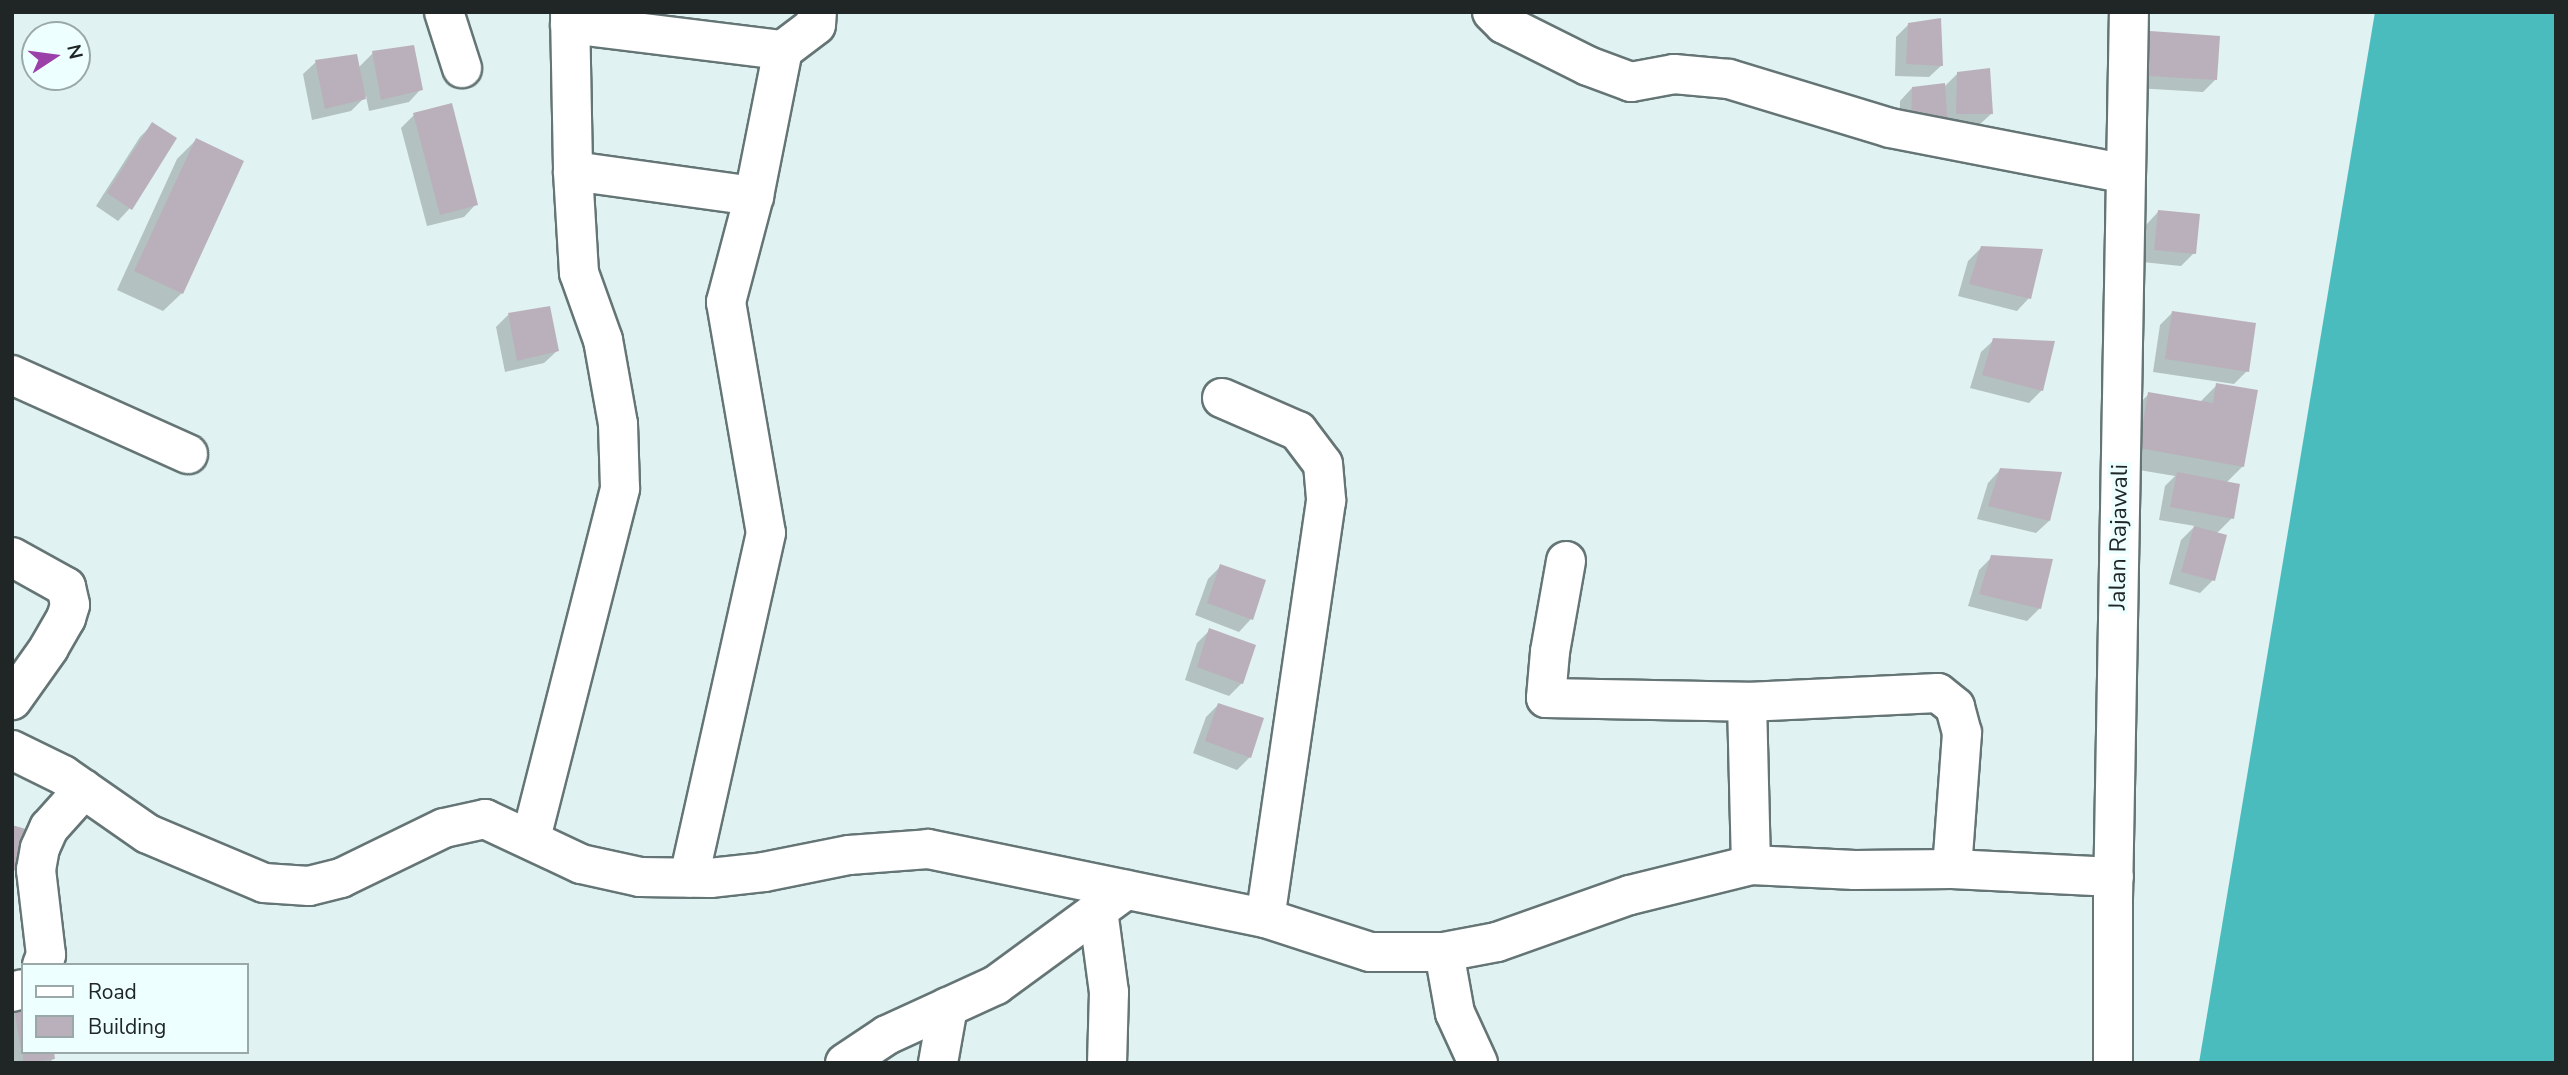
<!DOCTYPE html>
<style>
body{margin:0}
#map{position:relative;width:2568px;height:1075px;overflow:hidden;background:#e0f2f1;font-family:"Nunito Sans",sans-serif}
div>[style]{position:absolute}
.forest>*{inset:0;background:#4bbcbd}
.shadow>*{inset:0;background:#0003}
.building>*{inset:0;background:#bab0bb}
.roads{filter:drop-shadow(2px 0 #657575) drop-shadow(-2px 0 #657575) drop-shadow(0 2px #657575) drop-shadow(0 -2px #657575)}
.minor>*{height:38px;margin:-19px;padding:0 19px;transform-origin:19px;border-radius:19px;background:#fff}
span{translate:-50% -50%;white-space:nowrap;text-align:center;line-height:1.15;-webkit-text-stroke:7px #edffff;paint-order:stroke}
.street-label{font-size:23px;color:#202626}
.frame{position:absolute;inset:0;border:14px solid #202626;pointer-events:none}
.legend{position:absolute;left:21px;top:963px;width:228px;height:91px;box-sizing:border-box;background:#edffff;border:2px solid #9ba8a8;margin:0;padding:9px 12px;list-style:none;font-size:21px;color:#202626}
.legend li{display:flex;align-items:center;gap:14px;height:35px}
.legend b{width:35px;border:2px solid #9ba8a8}
.north{position:absolute;left:21px;top:21px;width:70px;height:70px;box-sizing:border-box;background:#edffff;border:2px solid #9ba8a8;border-radius:50%;rotate:77deg;font-size:19px;font-weight:700;line-height:28px;text-align:center;color:#202626}
.north::after{content:'';display:block;margin:auto;width:24px;height:32px;background:#9b3fa9;clip-path:polygon(50% 0,100% 100%,50% 72%,0 100%)}
</style>
<div id="map">
<div class="forest">
<div style="clip-path:polygon(2375px 12px,2556px 12px,2556px 1063px,2199px 1063px)"></div>
</div>
<div class="shadow">
<div style="clip-path:polygon(1909px 24px,1942px 65px,1929px 77px,1895px 76px,1896px 37px)"></div>
<div style="clip-path:polygon(2151px 33px,2216px 79px,2203px 92px,2136px 88px,2138px 46px)"></div>
<div style="clip-path:polygon(373px 53px,421px 89px,409px 102px,369px 111px,366px 96px,351px 111px,312px 120px,303px 74px,316px 62px,358px 68px)"></div>
<div style="clip-path:polygon(1958px 73px,1991px 114px,1978px 126px,1899px 140px,1900px 101px,1912px 88px,1943px 88px)"></div>
<div style="clip-path:polygon(414px 115px,476px 204px,464px 217px,427px 226px,401px 128px)"></div>
<div style="clip-path:polygon(153px 124px,130px 208px,118px 221px,96px 206px,140px 137px)"></div>
<div style="clip-path:polygon(196px 140px,182px 293px,163px 311px,117px 290px,177px 159px)"></div>
<div style="clip-path:polygon(2158px 212px,2194px 253px,2181px 266px,2142px 262px,2146px 225px)"></div>
<div style="clip-path:polygon(1981px 248px,2029px 298px,2017px 311px,1958px 296px,1968px 261px)"></div>
<div style="clip-path:polygon(2173px 312px,2247px 371px,2234px 384px,2153px 372px,2160px 325px)"></div>
<div style="clip-path:polygon(508px 315px,557px 351px,544px 363px,505px 372px,496px 327px)"></div>
<div style="clip-path:polygon(1994px 340px,2042px 390px,2029px 403px,1970px 388px,1981px 352px)"></div>
<div style="clip-path:polygon(2217px 385px,2243px 466px,2226px 483px,2232px 518px,2216px 534px,2213px 580px,2200px 593px,2169px 584px,2181px 540px,2195px 526px,2159px 520px,2165px 486px,2175px 476px,2121px 467px,2130px 412px,2149px 394px,2199px 403px)"></div>
<div style="clip-path:polygon(2000px 470px,2049px 521px,2036px 533px,1977px 519px,1988px 483px)"></div>
<div style="clip-path:polygon(1992px 557px,2040px 608px,2027px 621px,1968px 606px,1979px 570px)"></div>
<div style="clip-path:polygon(1220px 567px,1251px 619px,1239px 632px,1195px 615px,1208px 579px)"></div>
<div style="clip-path:polygon(1210px 630px,1242px 683px,1229px 696px,1185px 680px,1197px 643px)"></div>
<div style="clip-path:polygon(1218px 705px,1250px 757px,1237px 770px,1193px 753px,1206px 717px)"></div>
<div style="clip-path:polygon(23px 1009px,23px 1052px,52px 1052px,53px 1059px,49px 1063px,12px 1063px,12px 1013px)"></div>
</div>
<div class="building">
<div style="clip-path:polygon(1941px 18px,1943px 66px,1906px 64px,1908px 23px)"></div>
<div style="clip-path:polygon(2150px 31px,2220px 36px,2217px 80px,2148px 76px)"></div>
<div style="clip-path:polygon(414px 45px,423px 90px,381px 100px,372px 51px)"></div>
<div style="clip-path:polygon(357px 54px,366px 99px,325px 109px,315px 60px)"></div>
<div style="clip-path:polygon(1990px 68px,1993px 114px,1956px 114px,1957px 72px)"></div>
<div style="clip-path:polygon(1945px 83px,1948px 129px,1911px 128px,1912px 87px)"></div>
<div style="clip-path:polygon(452px 103px,478px 205px,440px 215px,413px 113px)"></div>
<div style="clip-path:polygon(152px 122px,177px 138px,132px 210px,107px 193px)"></div>
<div style="clip-path:polygon(196px 138px,244px 161px,183px 294px,134px 271px)"></div>
<div style="clip-path:polygon(2158px 210px,2200px 214px,2196px 254px,2154px 250px)"></div>
<div style="clip-path:polygon(1981px 246px,2043px 249px,2031px 299px,1969px 284px)"></div>
<div style="clip-path:polygon(550px 306px,559px 351px,517px 361px,508px 313px)"></div>
<div style="clip-path:polygon(2172px 311px,2256px 323px,2249px 372px,2165px 359px)"></div>
<div style="clip-path:polygon(1993px 338px,2055px 341px,2043px 391px,1982px 375px)"></div>
<div style="clip-path:polygon(2216px 383px,2258px 390px,2244px 467px,2139px 448px,2148px 392px,2213px 403px)"></div>
<div style="clip-path:polygon(2000px 468px,2062px 472px,2050px 521px,1988px 506px)"></div>
<div style="clip-path:polygon(2177px 472px,2240px 484px,2234px 519px,2170px 507px)"></div>
<div style="clip-path:polygon(2194px 526px,2227px 535px,2215px 581px,2181px 572px)"></div>
<div style="clip-path:polygon(1991px 555px,2053px 559px,2041px 609px,1979px 594px)"></div>
<div style="clip-path:polygon(1220px 564px,1266px 580px,1253px 620px,1207px 603px)"></div>
<div style="clip-path:polygon(1209px 628px,1256px 645px,1243px 684px,1197px 667px)"></div>
<div style="clip-path:polygon(1218px 703px,1264px 718px,1251px 758px,1205px 741px)"></div>
<div style="clip-path:polygon(12px 825px,29px 830px,16px 871px,12px 870px)"></div>
<div style="clip-path:polygon(23px 1007px,23px 1050px,21px 1050px,14px 1008px)"></div>
<div style="clip-path:polygon(23px 1052px,54px 1052px,55px 1059px,23px 1063px)"></div>
</div>
<div class="roads">
<div class="minor">
<div style="left:444px;top:12px;width:59px;rotate:72.2deg"></div>
<div style="left:570px;top:12px;width:159px;rotate:88.9deg"></div>
<div style="left:1492px;top:12px;width:17px;rotate:45deg"></div>
<div style="left:1504px;top:24px;width:94px;rotate:26.6deg"></div>
<div style="left:1588px;top:66px;width:46px;rotate:20.4deg"></div>
<div style="left:1631px;top:82px;width:44px;rotate:-10.5deg"></div>
<div style="left:1674px;top:74px;width:55px;rotate:5.2deg"></div>
<div style="left:1729px;top:79px;width:168px;rotate:16.9deg"></div>
<div style="left:1890px;top:128px;width:240px;rotate:11deg"></div>
<div style="left:570px;top:24px;width:215px;rotate:7deg"></div>
<div style="left:754px;top:196px;width:149px;rotate:-78.8deg"></div>
<div style="left:783px;top:50px;width:41px;rotate:-37.1deg"></div>
<div style="left:816px;top:25px;width:13px;rotate:-86deg"></div>
<div style="left:12px;top:375px;width:193px;rotate:24.2deg"></div>
<div style="left:1222px;top:398px;width:83px;rotate:23.5deg"></div>
<div style="left:1298px;top:431px;width:41px;rotate:52.9deg"></div>
<div style="left:1323px;top:464px;width:37px;rotate:85deg"></div>
<div style="left:1326px;top:501px;width:421px;rotate:98.3deg"></div>
<div style="left:1265px;top:918px;width:110px;rotate:17.9deg"></div>
<div style="left:1370px;top:952px;width:74px"></div>
<div style="left:1444px;top:952px;width:54px;rotate:-10.7deg"></div>
<div style="left:1497px;top:942px;width:141px;rotate:-19.5deg"></div>
<div style="left:1630px;top:895px;width:125px;rotate:-13.9deg"></div>
<div style="left:1751px;top:865px;width:104px;rotate:2.8deg"></div>
<div style="left:1855px;top:870px;width:97px;rotate:-0.6deg"></div>
<div style="left:1952px;top:869px;width:162px;rotate:2.8deg"></div>
<div style="left:12px;top:557px;width:62px;rotate:29.1deg"></div>
<div style="left:66px;top:587px;width:18px;rotate:77deg"></div>
<div style="left:70px;top:605px;width:14px;rotate:107deg"></div>
<div style="left:66px;top:618px;width:34px;rotate:120deg"></div>
<div style="left:49px;top:648px;width:64px;rotate:125.4deg"></div>
<div style="left:1566px;top:561px;width:92px;rotate:100deg"></div>
<div style="left:1550px;top:652px;width:46px;rotate:95deg"></div>
<div style="left:1546px;top:698px;width:201px;rotate:1.1deg"></div>
<div style="left:1747px;top:702px;width:191px;rotate:-2.7deg"></div>
<div style="left:1938px;top:693px;width:22px;rotate:39deg"></div>
<div style="left:1955px;top:707px;width:27px;rotate:75deg"></div>
<div style="left:1962px;top:733px;width:136px;rotate:94.2deg"></div>
<div style="left:1747px;top:702px;width:163px;rotate:88.6deg"></div>
<div style="left:12px;top:750px;width:57px;rotate:26.1deg"></div>
<div style="left:63px;top:775px;width:103px;rotate:34.8deg"></div>
<div style="left:148px;top:834px;width:126px;rotate:22.9deg"></div>
<div style="left:264px;top:883px;width:45px;rotate:3.8deg"></div>
<div style="left:309px;top:886px;width:33px;rotate:-14deg"></div>
<div style="left:341px;top:878px;width:114px;rotate:-25.9deg"></div>
<div style="left:444px;top:828px;width:42px;rotate:-12.4deg"></div>
<div style="left:485px;top:819px;width:106px;rotate:25.1deg"></div>
<div style="left:581px;top:864px;width:60px;rotate:12.4deg"></div>
<div style="left:640px;top:877px;width:70px;rotate:0.8deg"></div>
<div style="left:710px;top:878px;width:54px;rotate:-6.3deg"></div>
<div style="left:764px;top:872px;width:87px;rotate:-11.3deg"></div>
<div style="left:849px;top:855px;width:79px;rotate:-4.3deg"></div>
<div style="left:928px;top:849px;width:344px;rotate:11.6deg"></div>
<div style="left:531px;top:838px;width:361px;rotate:-75.7deg"></div>
<div style="left:620px;top:488px;width:64px;rotate:-91.8deg"></div>
<div style="left:618px;top:424px;width:85px;rotate:-100.1deg"></div>
<div style="left:603px;top:340px;width:71px;rotate:-109.7deg"></div>
<div style="left:579px;top:273px;width:102px;rotate:-93.4deg"></div>
<div style="left:573px;top:171px;width:183px;rotate:7.9deg"></div>
<div style="left:754px;top:196px;width:110px;rotate:104.8deg"></div>
<div style="left:726px;top:302px;width:234px;rotate:80.2deg"></div>
<div style="left:766px;top:533px;width:353px;rotate:102.6deg"></div>
<div style="left:1098px;top:910px;width:83px;rotate:82.4deg"></div>
<div style="left:1109px;top:992px;width:71px;rotate:91.6deg"></div>
<div style="left:1444px;top:952px;width:62px;rotate:79.8deg"></div>
<div style="left:1455px;top:1013px;width:55px;rotate:65.3deg"></div>
<div style="left:42px;top:965px;width:11px;rotate:-68deg"></div>
<div style="left:46px;top:955px;width:86px;rotate:-96.7deg"></div>
<div style="left:36px;top:870px;width:22px;rotate:-80deg"></div>
<div style="left:40px;top:848px;width:22px;rotate:-66deg"></div>
<div style="left:49px;top:828px;width:52px;rotate:-48.1deg"></div>
<div style="left:12px;top:992px;width:11px;rotate:-15deg"></div>
<div style="left:845px;top:1063px;width:50px;rotate:-33.7deg"></div>
<div style="left:887px;top:1035px;width:120px;rotate:-24.6deg"></div>
<div style="left:996px;top:985px;width:161px;rotate:-36.2deg"></div>
<div style="left:938px;top:1063px;width:57px;rotate:-79.9deg"></div>
<div style="left:2113px;top:1063px;width:164px;rotate:-90deg"></div>
<div style="left:2113px;top:899px;width:887px;rotate:-88.97deg"></div>
</div>
</div>
<div class="street-label">
<span style="left:2119px;top:537px;rotate:-89deg">Jalan Rajawali</span>
</div>
<div class="frame"></div>
<ul class="legend">
<li><b style="height:9px;background:#fff"></b>Road</li>
<li><b style="height:19px;background:#bab0bb"></b>Building</li>
</ul>
<div class="north">N</div>
</div>
